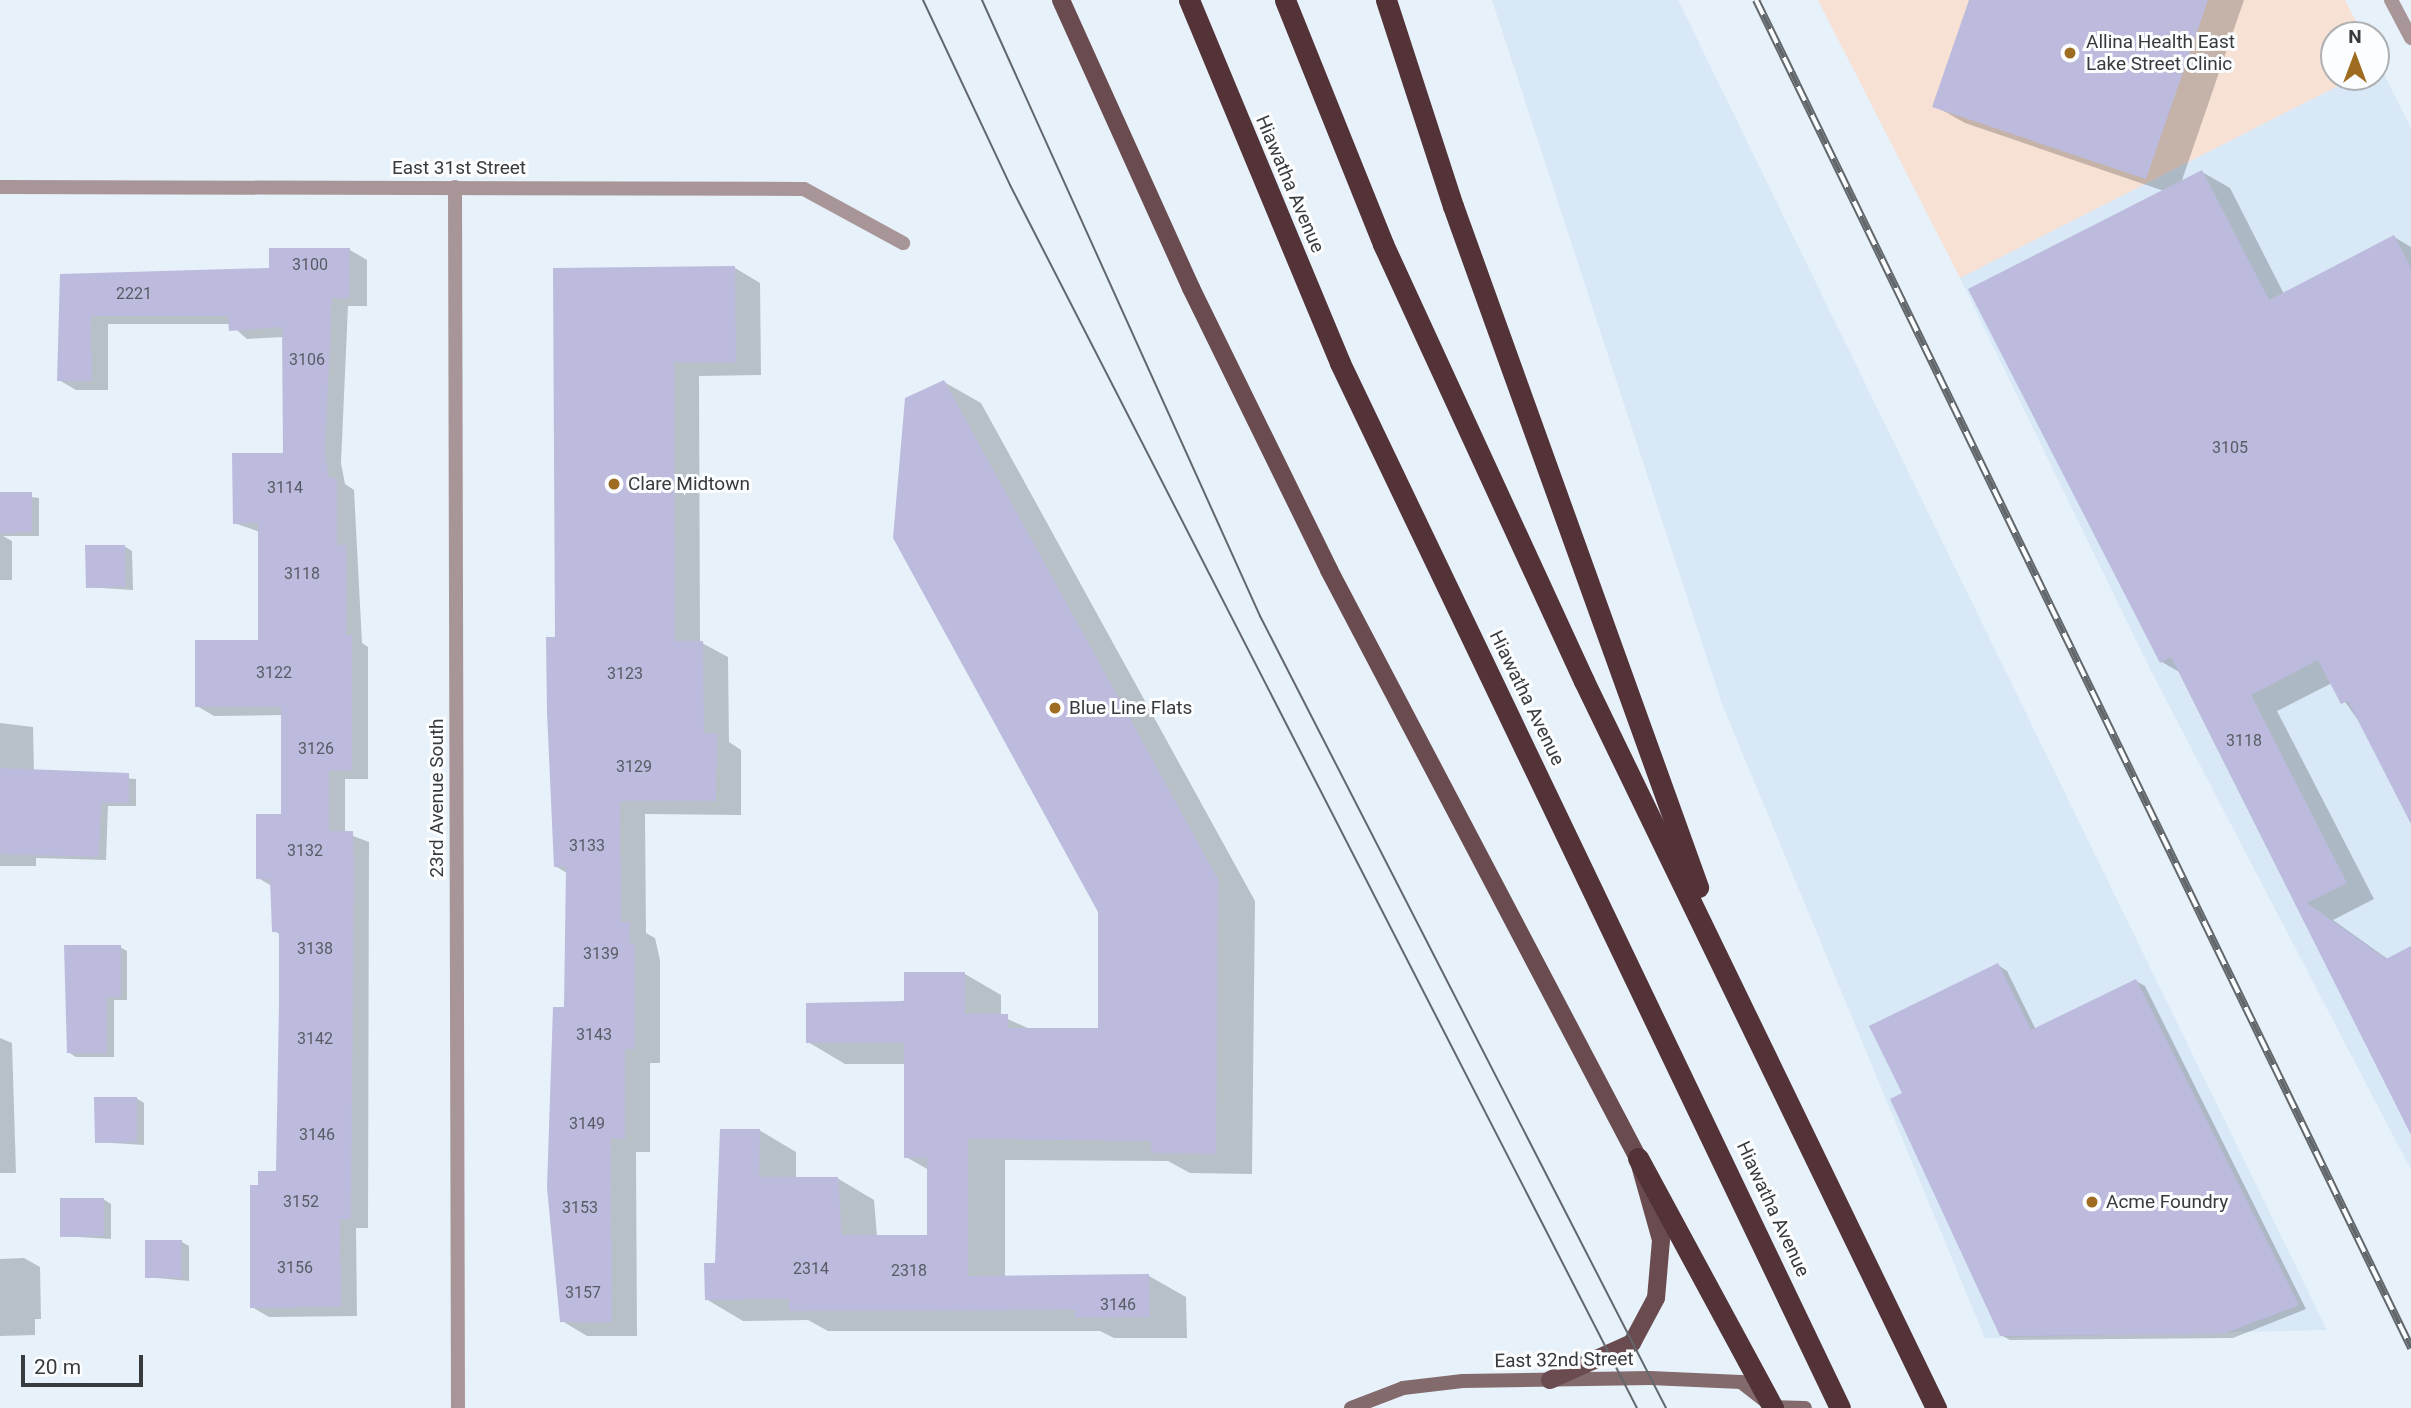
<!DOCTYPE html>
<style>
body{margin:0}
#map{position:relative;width:2411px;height:1408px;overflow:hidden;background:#e7f1f9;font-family:Roboto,sans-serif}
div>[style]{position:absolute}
.commercial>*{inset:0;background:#f7e0d4}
.built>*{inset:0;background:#d8e8f6}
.shadow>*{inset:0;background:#0003}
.building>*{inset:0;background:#bcbbdd}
.street>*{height:14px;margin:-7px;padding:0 7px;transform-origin:7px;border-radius:7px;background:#a79597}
.secondary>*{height:14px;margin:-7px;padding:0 7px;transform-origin:7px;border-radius:7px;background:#836a6d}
.primary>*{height:18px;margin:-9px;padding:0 9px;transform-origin:9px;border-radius:9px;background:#6a4c50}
.highway>*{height:21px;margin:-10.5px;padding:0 10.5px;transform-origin:10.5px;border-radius:10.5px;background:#533238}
.tram>*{height:2px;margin:-1px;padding:0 1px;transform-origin:1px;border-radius:1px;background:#62676b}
.rail>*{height:8px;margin-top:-4px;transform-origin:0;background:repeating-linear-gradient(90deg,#fbfdfe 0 16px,#62676b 0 32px);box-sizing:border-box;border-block:2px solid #62676b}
.dots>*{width:19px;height:19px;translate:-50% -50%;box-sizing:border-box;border:4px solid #fbfdfe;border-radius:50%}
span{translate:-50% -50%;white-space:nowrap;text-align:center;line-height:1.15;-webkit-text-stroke:6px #fbfdfe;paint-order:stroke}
.number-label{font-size:16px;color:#585b66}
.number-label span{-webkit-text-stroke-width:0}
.poi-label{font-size:19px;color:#373b3e}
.left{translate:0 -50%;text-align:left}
.street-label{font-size:19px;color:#373b3e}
.north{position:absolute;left:2320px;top:21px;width:70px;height:70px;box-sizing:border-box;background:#fbfdfe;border:2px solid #adafb1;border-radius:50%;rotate:0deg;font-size:19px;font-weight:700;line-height:28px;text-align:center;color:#373b3e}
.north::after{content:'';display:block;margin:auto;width:24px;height:32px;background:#9e6c21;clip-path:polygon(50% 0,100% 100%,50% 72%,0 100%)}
.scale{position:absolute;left:21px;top:1355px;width:122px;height:32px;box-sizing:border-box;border:4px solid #373b3e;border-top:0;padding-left:9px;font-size:21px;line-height:24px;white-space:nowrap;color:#373b3e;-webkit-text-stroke:5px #fbfdfe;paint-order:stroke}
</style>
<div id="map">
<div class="commercial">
<div style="clip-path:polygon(1818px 0,2345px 0,2363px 35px,2334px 35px,2334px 77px,2356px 77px,1960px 278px)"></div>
</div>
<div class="built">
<div style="clip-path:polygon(1492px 0,1678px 0,2327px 1330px,1985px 1338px,1722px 704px)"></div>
<div style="clip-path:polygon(2379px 65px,2411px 128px,2411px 1170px,2150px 669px,1960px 278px,2356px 77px,2376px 77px)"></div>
</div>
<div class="shadow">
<div style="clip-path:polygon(1971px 0,2244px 0,2181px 183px,2202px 172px,2230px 188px,2284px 294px,2394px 237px,2411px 247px,2411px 796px,2332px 683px,2277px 711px,2374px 899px,2333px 920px,2389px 960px,2411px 948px,2411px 1130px,2181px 673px,2162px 662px,2164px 191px,1965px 123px,1935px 106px)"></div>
<div style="clip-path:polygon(350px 250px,367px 260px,367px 306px,348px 306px,341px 463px,345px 484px,354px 490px,362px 643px,368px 647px,368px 779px,345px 779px,345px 833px,369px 842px,368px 1228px,356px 1228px,357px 1316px,269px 1317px,252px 1307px,259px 1187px,278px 1173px,281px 935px,274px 931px,272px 886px,258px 878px,282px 816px,282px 715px,214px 716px,197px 706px,260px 642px,260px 532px,234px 523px,285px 455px,284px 337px,247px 339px,230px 324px,108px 324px,108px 390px,76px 390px,59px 380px,62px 276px,271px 270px)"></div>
<div style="clip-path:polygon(735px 268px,760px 283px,761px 375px,699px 376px,700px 642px,728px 657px,729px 742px,741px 750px,741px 815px,645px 814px,646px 933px,655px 938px,660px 960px,660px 1063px,650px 1063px,650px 1152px,636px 1152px,637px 1336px,587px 1336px,562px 1321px,567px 873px,555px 866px,555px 269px)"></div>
<div style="clip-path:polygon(944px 382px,981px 403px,1255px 901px,1252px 1174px,1190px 1173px,1168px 1161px,1005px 1160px,1005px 1277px,1149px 1276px,1186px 1297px,1187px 1338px,1114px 1338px,1100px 1331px,828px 1331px,808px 1320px,743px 1321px,706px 1299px,759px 1130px,796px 1152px,796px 1178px,837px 1178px,874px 1200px,877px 1237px,929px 1237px,929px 1170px,906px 1157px,906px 1064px,845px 1064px,808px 1042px,965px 974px,1001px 995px,1001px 1016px,1032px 1030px,1099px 1030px,1099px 912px)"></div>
<div style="clip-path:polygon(0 493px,39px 498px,39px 536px,3px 536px,12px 541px,12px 580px,0 580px)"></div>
<div style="clip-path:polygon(124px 546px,132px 551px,133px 590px,87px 587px)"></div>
<div style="clip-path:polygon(0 723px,33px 727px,34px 771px,136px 779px,136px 806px,108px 806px,106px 860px,36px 858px,36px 866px,0 866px)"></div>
<div style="clip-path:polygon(120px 947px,127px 951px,127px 1000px,114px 1000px,114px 1057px,76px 1057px,68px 1052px)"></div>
<div style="clip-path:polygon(1998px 965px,2007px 971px,2036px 1030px,2136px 981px,2145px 986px,2306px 1309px,2233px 1338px,2010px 1340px,2001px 1335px,1905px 1094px)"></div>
<div style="clip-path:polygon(0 1038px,12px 1043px,16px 1173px,0 1173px)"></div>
<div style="clip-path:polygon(136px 1098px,144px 1103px,144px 1145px,96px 1142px)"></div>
<div style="clip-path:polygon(103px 1199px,111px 1204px,111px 1239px,62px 1236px)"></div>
<div style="clip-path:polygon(182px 1242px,189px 1246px,189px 1281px,146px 1277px)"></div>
<div style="clip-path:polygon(24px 1258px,40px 1267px,41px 1319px,35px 1319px,35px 1335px,0 1336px,0 1259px)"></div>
</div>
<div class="building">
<div style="clip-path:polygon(1969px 0,2208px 0,2146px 179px,1932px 107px)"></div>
<div style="clip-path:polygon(2202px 170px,2269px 300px,2394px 235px,2411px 268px,2411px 824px,2348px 701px,2341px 704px,2318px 660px,2251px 695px,2347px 883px,2307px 903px,2386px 959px,2411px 946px,2411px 1135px,2171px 657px,2160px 663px,1968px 289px)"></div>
<div style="clip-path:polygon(269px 248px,350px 248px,350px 298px,332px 298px,325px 452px,329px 478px,337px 478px,337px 545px,346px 545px,346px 635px,352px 635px,352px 770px,329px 771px,329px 831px,353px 831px,354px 870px,351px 1219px,340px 1219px,341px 1307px,250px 1308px,250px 1185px,258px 1185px,258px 1171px,276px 1171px,279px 1005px,279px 932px,272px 932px,270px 879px,256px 879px,256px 814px,281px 814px,281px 707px,195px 707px,195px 640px,258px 640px,258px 523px,233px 524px,232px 453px,283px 453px,282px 327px,229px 331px,228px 316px,91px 316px,92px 381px,57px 381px,60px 274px,269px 268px)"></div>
<div style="clip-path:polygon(735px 266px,736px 362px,674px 362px,675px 641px,703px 641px,704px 733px,717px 733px,716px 801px,620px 801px,621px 922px,630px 922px,630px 943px,635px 944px,635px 1049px,625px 1049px,625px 1139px,611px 1138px,612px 1322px,560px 1322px,547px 1188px,553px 1007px,564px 1007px,566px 867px,554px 867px,547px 712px,546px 637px,555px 637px,553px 268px)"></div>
<div style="clip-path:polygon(944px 380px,1218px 879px,1216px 1154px,1151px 1153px,1151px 1141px,968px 1139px,968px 1276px,1149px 1274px,1150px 1317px,1075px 1318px,1075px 1310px,789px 1311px,789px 1299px,705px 1300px,704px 1263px,715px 1263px,720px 1129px,760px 1129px,759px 1177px,838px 1177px,842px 1235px,927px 1235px,927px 1158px,904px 1158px,904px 1043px,806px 1043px,806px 1003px,904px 1001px,904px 972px,965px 972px,965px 1014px,1008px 1014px,1008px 1028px,1098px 1028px,1098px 912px,893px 538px,905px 398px)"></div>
<div style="clip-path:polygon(0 492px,32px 492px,32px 532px,0 533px)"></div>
<div style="clip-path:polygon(85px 545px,125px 545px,126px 587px,86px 588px)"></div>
<div style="clip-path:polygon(0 768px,129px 773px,129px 803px,101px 803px,99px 857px,0 854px)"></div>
<div style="clip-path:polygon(64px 945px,121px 945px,121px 997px,107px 997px,107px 1053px,67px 1053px)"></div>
<div style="clip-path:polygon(1998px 963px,2031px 1030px,2136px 979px,2299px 1305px,2223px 1334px,2000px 1336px,1890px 1099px,1902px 1093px,1869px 1026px)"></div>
<div style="clip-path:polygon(94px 1097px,137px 1097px,137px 1142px,95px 1143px)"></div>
<div style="clip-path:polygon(60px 1198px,104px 1198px,104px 1236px,60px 1237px)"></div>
<div style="clip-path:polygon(145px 1240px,182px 1240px,182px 1278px,145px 1278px)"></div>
</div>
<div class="street">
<div style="left:2391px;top:0;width:43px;rotate:62.2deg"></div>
<div style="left:0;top:187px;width:804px;rotate:0.14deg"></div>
<div style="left:804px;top:189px;width:113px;rotate:28.6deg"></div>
<div style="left:455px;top:187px;width:1221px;rotate:89.86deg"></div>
</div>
<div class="secondary">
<div style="left:1351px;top:1408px;width:56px;rotate:-21deg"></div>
<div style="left:1403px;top:1388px;width:60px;rotate:-6.7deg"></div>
<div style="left:1463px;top:1381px;width:187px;rotate:-0.9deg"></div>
<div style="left:1650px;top:1378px;width:91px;rotate:2.5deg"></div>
<div style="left:1741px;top:1382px;width:41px;rotate:38deg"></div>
<div style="left:1773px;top:1407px;width:32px;rotate:2deg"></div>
</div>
<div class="primary">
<div style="left:1061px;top:0;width:316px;rotate:65.7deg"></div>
<div style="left:1191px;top:288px;width:314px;rotate:63.9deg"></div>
<div style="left:1329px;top:570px;width:664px;rotate:62.28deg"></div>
<div style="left:1638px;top:1158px;width:85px;rotate:74.3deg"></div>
<div style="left:1661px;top:1240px;width:58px;rotate:94.9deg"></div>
<div style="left:1656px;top:1298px;width:51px;rotate:118.1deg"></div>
<div style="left:1632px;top:1343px;width:90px;rotate:155.7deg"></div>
</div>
<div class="highway">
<div style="left:1189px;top:0;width:393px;rotate:67.4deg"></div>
<div style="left:1340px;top:363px;width:1158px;rotate:64.43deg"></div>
<div style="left:1285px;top:0;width:263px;rotate:68.1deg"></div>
<div style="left:1383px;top:244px;width:481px;rotate:65.3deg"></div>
<div style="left:1584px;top:681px;width:808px;rotate:64.16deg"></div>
<div style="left:1386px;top:0;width:217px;rotate:72deg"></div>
<div style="left:1453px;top:206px;width:724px;rotate:70.21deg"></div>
<div style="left:1638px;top:1158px;width:284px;rotate:61.6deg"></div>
</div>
<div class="tram">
<div style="left:923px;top:0;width:204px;rotate:64.8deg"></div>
<div style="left:1010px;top:185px;width:1374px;rotate:62.86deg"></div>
<div style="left:982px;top:0;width:676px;rotate:65.71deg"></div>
<div style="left:1260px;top:616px;width:890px;rotate:62.86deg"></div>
</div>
<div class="rail">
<div style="left:1756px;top:0;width:1499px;rotate:64.08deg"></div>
</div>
<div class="dots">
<div style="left:2070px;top:53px;background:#9e6c21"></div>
<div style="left:614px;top:484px;background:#9e6c21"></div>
<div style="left:1055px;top:708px;background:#9e6c21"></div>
<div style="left:2092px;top:1202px;background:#9e6c21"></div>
</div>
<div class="number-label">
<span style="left:310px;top:265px">3100</span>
<span style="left:134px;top:294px">2221</span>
<span style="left:307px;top:360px">3106</span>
<span style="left:2230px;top:448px">3105</span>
<span style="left:285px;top:488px">3114</span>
<span style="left:302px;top:574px">3118</span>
<span style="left:274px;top:673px">3122</span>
<span style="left:625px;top:674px">3123</span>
<span style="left:2244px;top:741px">3118</span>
<span style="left:316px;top:749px">3126</span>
<span style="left:634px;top:767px">3129</span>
<span style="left:587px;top:846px">3133</span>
<span style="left:305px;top:851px">3132</span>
<span style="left:315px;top:949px">3138</span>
<span style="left:601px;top:954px">3139</span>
<span style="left:594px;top:1035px">3143</span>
<span style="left:315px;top:1039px">3142</span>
<span style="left:587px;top:1124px">3149</span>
<span style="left:317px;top:1135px">3146</span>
<span style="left:301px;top:1202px">3152</span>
<span style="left:580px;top:1208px">3153</span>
<span style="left:295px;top:1268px">3156</span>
<span style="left:811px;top:1269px">2314</span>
<span style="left:909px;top:1271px">2318</span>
<span style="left:583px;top:1293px">3157</span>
<span style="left:1118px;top:1305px">3146</span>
</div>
<div class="poi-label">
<span class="left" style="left:2086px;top:53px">Allina Health East<br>Lake Street Clinic</span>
<span class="left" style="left:628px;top:484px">Clare Midtown</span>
<span class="left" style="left:1069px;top:708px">Blue Line Flats</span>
<span class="left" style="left:2106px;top:1202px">Acme Foundry</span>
</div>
<div class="street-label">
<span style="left:459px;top:168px">East 31st Street</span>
<span style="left:1290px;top:184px;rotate:67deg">Hiawatha Avenue</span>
<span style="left:1527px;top:698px;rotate:64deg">Hiawatha Avenue</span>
<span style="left:437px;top:798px;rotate:-90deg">23rd Avenue South</span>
<span style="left:1773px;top:1209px;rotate:65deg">Hiawatha Avenue</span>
<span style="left:1564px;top:1360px;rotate:-1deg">East 32nd Street</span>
</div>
<div class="north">N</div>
<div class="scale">20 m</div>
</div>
